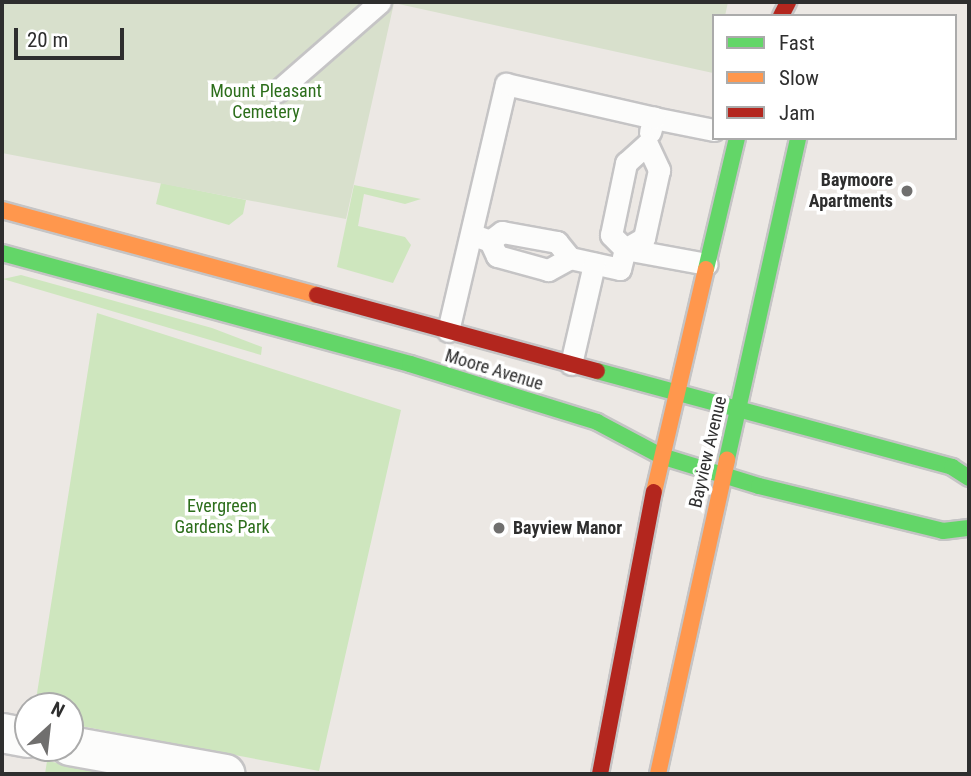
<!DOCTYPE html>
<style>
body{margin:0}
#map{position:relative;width:971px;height:776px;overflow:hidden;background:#ece8e4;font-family:"Roboto Condensed",sans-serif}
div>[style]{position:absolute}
.green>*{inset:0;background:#cee6be}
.cemetery>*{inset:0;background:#d8e0cc}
.roads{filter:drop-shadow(2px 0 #c5c4c5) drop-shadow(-2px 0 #c5c4c5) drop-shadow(0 2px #c5c4c5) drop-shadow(0 -2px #c5c4c5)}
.lane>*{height:21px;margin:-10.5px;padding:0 10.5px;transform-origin:10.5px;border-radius:10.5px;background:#fcfcfb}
.street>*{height:38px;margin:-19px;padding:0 19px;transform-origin:19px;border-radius:19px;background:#fcfcfb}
.fast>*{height:16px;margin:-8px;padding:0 8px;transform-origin:8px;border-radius:8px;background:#63d668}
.slow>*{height:16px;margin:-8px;padding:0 8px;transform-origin:8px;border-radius:8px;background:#ff974d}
.jam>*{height:16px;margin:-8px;padding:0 8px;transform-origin:8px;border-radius:8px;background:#b3261e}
.dots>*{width:19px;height:19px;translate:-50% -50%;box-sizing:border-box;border:4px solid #fff;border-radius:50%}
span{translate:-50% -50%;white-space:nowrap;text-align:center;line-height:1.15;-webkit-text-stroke:7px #fff;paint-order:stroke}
.park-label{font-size:18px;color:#2c6e1b}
.poi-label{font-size:18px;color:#2e2e2e;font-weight:700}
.right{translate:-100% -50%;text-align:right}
.left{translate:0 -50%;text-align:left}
.street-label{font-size:18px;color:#2e2e2e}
.frame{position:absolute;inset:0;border:4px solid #2e2e2e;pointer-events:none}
.legend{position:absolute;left:712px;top:14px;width:245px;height:126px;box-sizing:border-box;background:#fff;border:2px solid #ababab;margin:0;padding:9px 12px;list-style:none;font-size:21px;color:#2e2e2e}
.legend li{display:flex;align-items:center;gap:14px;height:35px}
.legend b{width:35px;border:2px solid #ababab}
.north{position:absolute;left:14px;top:692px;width:70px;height:70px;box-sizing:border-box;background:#fff;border:2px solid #ababab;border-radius:50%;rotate:27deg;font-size:19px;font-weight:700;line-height:28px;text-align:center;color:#2e2e2e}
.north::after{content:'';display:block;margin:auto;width:24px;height:32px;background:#706f6e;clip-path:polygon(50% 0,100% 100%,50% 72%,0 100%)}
.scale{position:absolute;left:14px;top:28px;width:110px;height:32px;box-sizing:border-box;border:4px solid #2e2e2e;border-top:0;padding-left:9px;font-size:21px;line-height:24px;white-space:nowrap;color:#2e2e2e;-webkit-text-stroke:5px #fff;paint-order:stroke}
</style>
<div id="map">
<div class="green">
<div style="clip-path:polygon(161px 183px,246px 200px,243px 214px,229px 225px,156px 204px)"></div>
<div style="clip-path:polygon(354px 185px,421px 199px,405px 204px,364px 194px,358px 226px,405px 237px,411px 245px,393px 283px,337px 267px)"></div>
<div style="clip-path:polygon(21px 275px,212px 328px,262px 347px,261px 355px,3px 279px)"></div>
<div style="clip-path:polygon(97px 313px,401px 410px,319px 771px,70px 724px,70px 706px,35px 706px)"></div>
<div style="clip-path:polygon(47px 761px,119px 774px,45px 774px)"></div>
</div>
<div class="cemetery">
<div style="clip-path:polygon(2px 2px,728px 2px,725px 16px,714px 16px,713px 73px,394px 3px,346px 219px,2px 153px)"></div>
</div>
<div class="roads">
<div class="lane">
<div style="left:278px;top:91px;width:135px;rotate:-41.1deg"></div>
<div style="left:650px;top:132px;width:15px;rotate:-74deg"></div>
<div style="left:654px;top:118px;width:61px;rotate:11.3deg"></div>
<div style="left:473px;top:235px;width:18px;rotate:19deg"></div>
<div style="left:490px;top:241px;width:15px;rotate:-37deg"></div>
<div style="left:502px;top:232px;width:56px;rotate:10.3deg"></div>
<div style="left:557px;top:242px;width:21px;rotate:51deg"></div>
<div style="left:570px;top:258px;width:25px;rotate:151deg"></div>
<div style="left:548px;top:270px;width:53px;rotate:-164.6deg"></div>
<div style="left:497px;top:256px;width:17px;rotate:-115deg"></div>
<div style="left:625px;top:249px;width:83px;rotate:10.4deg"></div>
<div style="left:570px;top:258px;width:51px;rotate:12.4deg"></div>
<div style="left:620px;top:269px;width:21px;rotate:-76deg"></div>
<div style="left:625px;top:249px;width:20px;rotate:-135deg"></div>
<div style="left:611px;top:235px;width:74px;rotate:-78.2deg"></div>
<div style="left:626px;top:163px;width:28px;rotate:-42deg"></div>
<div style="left:647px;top:144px;width:29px;rotate:65deg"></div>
<div style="left:659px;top:170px;width:70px;rotate:102.4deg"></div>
<div style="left:644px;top:238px;width:22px;rotate:150deg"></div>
<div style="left:448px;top:331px;width:254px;rotate:-76.8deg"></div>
<div style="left:506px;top:84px;width:152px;rotate:12.9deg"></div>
<div style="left:571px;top:364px;width:103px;rotate:-77deg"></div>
</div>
<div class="street">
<div style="left:2px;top:733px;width:26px;rotate:11deg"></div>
<div style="left:70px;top:746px;width:158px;rotate:10.2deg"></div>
</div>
<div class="fast">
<div style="left:2px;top:253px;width:423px;rotate:15.2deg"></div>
<div style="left:410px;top:364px;width:196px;rotate:17.2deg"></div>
<div style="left:597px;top:422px;width:72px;rotate:28deg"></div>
<div style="left:661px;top:456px;width:102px;rotate:17deg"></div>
<div style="left:759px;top:486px;width:189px;rotate:13.7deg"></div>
<div style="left:943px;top:531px;width:26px;rotate:-7deg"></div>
<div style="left:706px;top:269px;width:135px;rotate:-76.7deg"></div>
<div style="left:597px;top:371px;width:368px;rotate:15.1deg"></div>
<div style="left:952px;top:467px;width:20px;rotate:33deg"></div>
<div style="left:727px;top:459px;width:329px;rotate:-77.5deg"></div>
</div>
<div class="slow">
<div style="left:2px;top:210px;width:326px;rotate:15.1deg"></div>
<div style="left:654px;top:492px;width:229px;rotate:-76.9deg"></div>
<div style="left:658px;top:774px;width:322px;rotate:-77.6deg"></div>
</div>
<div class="jam">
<div style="left:781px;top:16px;width:16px;rotate:-63deg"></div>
<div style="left:317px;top:295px;width:290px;rotate:15.2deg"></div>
<div style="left:600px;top:774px;width:287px;rotate:-79.2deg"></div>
</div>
</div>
<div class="dots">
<div style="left:907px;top:191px;background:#706f6e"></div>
<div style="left:499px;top:528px;background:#706f6e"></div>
</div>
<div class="park-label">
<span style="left:266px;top:102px">Mount Pleasant<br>Cemetery</span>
<span style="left:222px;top:517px">Evergreen<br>Gardens Park</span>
</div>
<div class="poi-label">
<span class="right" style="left:893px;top:191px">Baymoore<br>Apartments</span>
<span class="left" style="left:513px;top:528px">Bayview Manor</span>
</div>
<div class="street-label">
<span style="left:494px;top:370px;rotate:17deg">Moore Avenue</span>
<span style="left:708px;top:452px;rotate:-77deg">Bayview Avenue</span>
</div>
<div class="frame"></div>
<ul class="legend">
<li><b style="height:9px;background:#63d668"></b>Fast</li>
<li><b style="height:9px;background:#ff974d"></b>Slow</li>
<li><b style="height:9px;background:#b3261e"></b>Jam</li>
</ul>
<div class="north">N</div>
<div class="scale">20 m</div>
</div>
